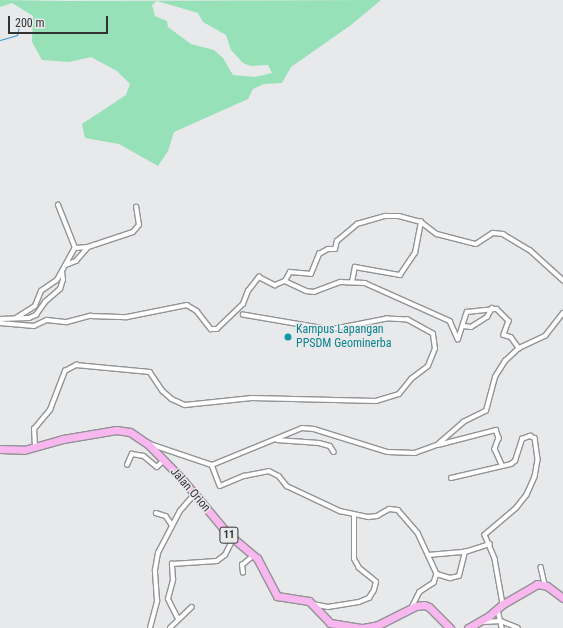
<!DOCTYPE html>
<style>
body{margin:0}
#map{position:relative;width:563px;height:628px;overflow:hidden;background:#e8e9eb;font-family:"Roboto Condensed",sans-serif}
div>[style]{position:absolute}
.green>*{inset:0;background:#96e1b7}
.stream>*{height:1px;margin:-0.5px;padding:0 0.5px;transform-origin:0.5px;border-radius:0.5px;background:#3c9ac8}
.roads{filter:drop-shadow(1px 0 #929395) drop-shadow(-1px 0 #929395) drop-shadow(0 1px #929395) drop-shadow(0 -1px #929395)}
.street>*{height:3.5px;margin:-1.75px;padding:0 1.75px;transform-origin:1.75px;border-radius:1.75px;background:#fff}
.highway>*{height:7px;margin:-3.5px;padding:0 3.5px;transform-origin:3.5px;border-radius:3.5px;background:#f9b7ef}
.dots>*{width:11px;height:11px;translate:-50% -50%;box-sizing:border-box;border:2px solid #e8e9eb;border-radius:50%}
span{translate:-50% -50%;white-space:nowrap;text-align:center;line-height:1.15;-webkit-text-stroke:3px #e8e9eb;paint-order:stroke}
.shield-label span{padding:1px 3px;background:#e8e9eb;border:1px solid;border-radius:3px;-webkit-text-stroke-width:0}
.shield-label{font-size:11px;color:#313232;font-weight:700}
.culture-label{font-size:12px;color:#0d838f}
.left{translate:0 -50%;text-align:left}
.street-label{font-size:12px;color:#313232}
.scale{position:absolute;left:8px;top:16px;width:100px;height:18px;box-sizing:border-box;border:2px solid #313232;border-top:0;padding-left:5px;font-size:12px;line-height:14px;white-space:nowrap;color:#313232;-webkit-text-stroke:3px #e8e9eb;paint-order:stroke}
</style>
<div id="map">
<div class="green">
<div style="clip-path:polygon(evenodd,0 0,65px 1px,381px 0,351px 25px,291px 67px,282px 83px,264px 84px,253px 89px,248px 99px,174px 132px,168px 151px,158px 166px,119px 144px,85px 138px,82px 124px,126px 95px,130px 84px,117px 71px,91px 57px,69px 62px,42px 60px,32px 42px,33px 16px,12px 3px,0 7px,0 0,157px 1px,198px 13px,203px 22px,226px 35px,231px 50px,243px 63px,251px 66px,268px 65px,272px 73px,255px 77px,233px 75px,223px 58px,214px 50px,191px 44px,168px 27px,167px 21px,155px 16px,152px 5px,157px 1px)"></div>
</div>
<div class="stream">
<div style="left:0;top:40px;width:18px;rotate:-16deg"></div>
<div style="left:17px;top:35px;width:13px;rotate:-77deg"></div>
</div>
<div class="roads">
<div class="street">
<div style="left:75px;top:248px;width:13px;rotate:-4deg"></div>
<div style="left:88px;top:247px;width:47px;rotate:-18.4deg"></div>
<div style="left:133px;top:232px;width:9px;rotate:-49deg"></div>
<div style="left:139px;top:225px;width:18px;rotate:-99deg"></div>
<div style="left:66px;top:265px;width:11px;rotate:-22deg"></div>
<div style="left:76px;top:261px;width:18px;rotate:-49deg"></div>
<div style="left:285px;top:281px;width:23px;rotate:25deg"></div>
<div style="left:306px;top:291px;width:8px;rotate:7deg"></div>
<div style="left:314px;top:292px;width:28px;rotate:-21deg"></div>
<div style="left:340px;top:282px;width:25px;rotate:2deg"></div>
<div style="left:365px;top:283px;width:93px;rotate:24.1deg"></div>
<div style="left:450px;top:321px;width:20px;rotate:66deg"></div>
<div style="left:458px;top:339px;width:28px;rotate:-72deg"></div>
<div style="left:467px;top:312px;width:30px;rotate:-6deg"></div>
<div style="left:497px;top:309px;width:17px;rotate:45deg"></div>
<div style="left:509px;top:321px;width:15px;rotate:110deg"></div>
<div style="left:504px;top:335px;width:7px;rotate:16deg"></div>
<div style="left:511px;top:337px;width:14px;rotate:54deg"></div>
<div style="left:352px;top:282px;width:15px;rotate:-79deg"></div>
<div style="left:355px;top:267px;width:46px;rotate:10.1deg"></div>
<div style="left:400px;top:275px;width:27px;rotate:-56deg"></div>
<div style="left:415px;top:253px;width:32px;rotate:-79deg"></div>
<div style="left:16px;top:318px;width:22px;rotate:-32deg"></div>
<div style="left:35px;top:306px;width:16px;rotate:-68deg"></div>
<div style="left:41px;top:291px;width:19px;rotate:-35deg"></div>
<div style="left:57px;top:280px;width:37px;rotate:-61deg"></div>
<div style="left:75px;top:248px;width:46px;rotate:-111.6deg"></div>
<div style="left:0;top:319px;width:29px;rotate:-2deg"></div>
<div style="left:29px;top:318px;width:8px;rotate:-23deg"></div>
<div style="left:36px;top:315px;width:16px;rotate:-55deg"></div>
<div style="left:45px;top:302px;width:20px;rotate:-41deg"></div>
<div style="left:60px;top:289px;width:9px;rotate:-72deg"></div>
<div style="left:63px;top:280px;width:8px;rotate:-97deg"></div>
<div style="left:0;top:323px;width:34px;rotate:5deg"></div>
<div style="left:34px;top:326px;width:14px;rotate:-25deg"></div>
<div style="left:47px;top:320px;width:20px;rotate:6deg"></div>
<div style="left:67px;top:322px;width:24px;rotate:-15deg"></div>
<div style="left:90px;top:316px;width:37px;rotate:2deg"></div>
<div style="left:127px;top:317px;width:61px;rotate:-11.3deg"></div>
<div style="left:187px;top:305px;width:12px;rotate:31deg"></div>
<div style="left:197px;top:311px;width:23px;rotate:52deg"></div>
<div style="left:211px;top:329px;width:6px"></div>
<div style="left:217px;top:329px;width:36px;rotate:-44deg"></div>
<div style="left:243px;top:304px;width:14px;rotate:-69deg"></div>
<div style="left:248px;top:291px;width:18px;rotate:-52deg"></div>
<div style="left:259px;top:277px;width:18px;rotate:27deg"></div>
<div style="left:275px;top:285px;width:11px;rotate:-22deg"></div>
<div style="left:285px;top:281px;width:10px;rotate:-61deg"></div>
<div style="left:290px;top:272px;width:21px;rotate:5deg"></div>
<div style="left:311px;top:274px;width:22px;rotate:-68deg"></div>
<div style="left:319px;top:254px;width:10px;rotate:-29deg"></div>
<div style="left:328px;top:249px;width:7px"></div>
<div style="left:335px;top:249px;width:8px;rotate:-76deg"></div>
<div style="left:337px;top:241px;width:26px;rotate:-40deg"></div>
<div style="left:357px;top:224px;width:29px;rotate:-16deg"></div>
<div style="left:385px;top:216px;width:14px"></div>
<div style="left:399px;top:216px;width:23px;rotate:15deg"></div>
<div style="left:421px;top:222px;width:20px;rotate:37deg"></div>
<div style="left:437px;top:234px;width:40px;rotate:14.4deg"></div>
<div style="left:476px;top:244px;width:20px;rotate:-33deg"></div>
<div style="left:493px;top:233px;width:10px;rotate:6deg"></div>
<div style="left:503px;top:234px;width:31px;rotate:31deg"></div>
<div style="left:530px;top:250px;width:45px;rotate:42.3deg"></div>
<div style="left:464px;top:326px;width:7px;rotate:8deg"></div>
<div style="left:471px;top:327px;width:19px;rotate:-32deg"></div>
<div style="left:487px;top:317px;width:10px;rotate:-61deg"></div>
<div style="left:277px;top:440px;width:42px;rotate:4.1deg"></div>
<div style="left:319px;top:443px;width:11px;rotate:15deg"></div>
<div style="left:330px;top:446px;width:7px;rotate:56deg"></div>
<div style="left:150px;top:444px;width:65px;rotate:18.7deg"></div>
<div style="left:212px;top:465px;width:97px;rotate:-22.3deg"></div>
<div style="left:302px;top:428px;width:12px;rotate:5deg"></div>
<div style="left:314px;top:429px;width:77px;rotate:17.3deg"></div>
<div style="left:388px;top:452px;width:27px;rotate:2deg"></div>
<div style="left:415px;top:453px;width:23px;rotate:-20deg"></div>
<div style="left:437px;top:445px;width:35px;rotate:-41deg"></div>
<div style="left:463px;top:422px;width:25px;rotate:-26deg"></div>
<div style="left:486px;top:411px;width:35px;rotate:-75deg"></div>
<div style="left:495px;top:377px;width:19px;rotate:-58deg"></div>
<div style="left:505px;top:361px;width:19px;rotate:-43deg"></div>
<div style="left:519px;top:348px;width:29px;rotate:-25deg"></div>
<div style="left:545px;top:336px;width:29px;rotate:-52deg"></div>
<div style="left:438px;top:445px;width:60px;rotate:-14.5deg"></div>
<div style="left:496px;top:430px;width:9px;rotate:69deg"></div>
<div style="left:499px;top:438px;width:12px;rotate:110deg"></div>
<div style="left:495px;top:449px;width:17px;rotate:66deg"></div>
<div style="left:35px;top:447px;width:18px;rotate:-93deg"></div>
<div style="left:34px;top:429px;width:25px;rotate:-50deg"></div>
<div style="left:50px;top:410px;width:42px;rotate:-69deg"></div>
<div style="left:65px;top:371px;width:13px;rotate:-29deg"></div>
<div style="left:76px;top:365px;width:74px;rotate:5.4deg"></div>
<div style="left:150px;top:372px;width:23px;rotate:56deg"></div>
<div style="left:163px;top:391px;width:12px;rotate:42deg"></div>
<div style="left:172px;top:399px;width:14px;rotate:25deg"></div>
<div style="left:185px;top:405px;width:67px;rotate:-6deg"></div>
<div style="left:252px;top:398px;width:124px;rotate:1.4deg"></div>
<div style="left:376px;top:401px;width:24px;rotate:-17deg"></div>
<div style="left:399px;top:394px;width:19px;rotate:-51deg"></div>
<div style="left:411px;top:379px;width:21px;rotate:-37deg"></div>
<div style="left:428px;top:366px;width:18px;rotate:-68deg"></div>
<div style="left:435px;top:349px;width:15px;rotate:-98deg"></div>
<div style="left:433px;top:334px;width:29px;rotate:-151deg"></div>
<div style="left:408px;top:320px;width:21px;rotate:-177deg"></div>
<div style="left:387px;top:319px;width:57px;rotate:168.9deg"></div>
<div style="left:331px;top:330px;width:89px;rotate:-170.3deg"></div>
<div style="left:127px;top:465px;width:12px;rotate:-66deg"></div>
<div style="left:132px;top:454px;width:12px;rotate:9deg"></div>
<div style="left:144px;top:456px;width:17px;rotate:40deg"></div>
<div style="left:157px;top:467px;width:10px;rotate:-45deg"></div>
<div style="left:212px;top:465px;width:22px;rotate:69deg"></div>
<div style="left:220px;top:486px;width:26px;rotate:-23deg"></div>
<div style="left:244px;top:476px;width:25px;rotate:-11deg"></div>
<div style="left:269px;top:471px;width:11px;rotate:27deg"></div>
<div style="left:279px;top:476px;width:13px;rotate:51deg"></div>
<div style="left:287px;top:486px;width:59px;rotate:25.3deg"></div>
<div style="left:340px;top:511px;width:29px;rotate:12deg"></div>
<div style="left:368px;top:517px;width:9px;rotate:-6deg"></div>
<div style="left:377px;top:516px;width:14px;rotate:-30deg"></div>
<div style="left:389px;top:509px;width:9px;rotate:6deg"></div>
<div style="left:398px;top:510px;width:30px;rotate:49deg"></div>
<div style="left:418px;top:533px;width:45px;rotate:65.1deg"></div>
<div style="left:437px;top:574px;width:9px;rotate:108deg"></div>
<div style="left:434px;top:583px;width:17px;rotate:147deg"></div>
<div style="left:420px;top:592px;width:16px;rotate:117deg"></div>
<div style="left:451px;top:478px;width:62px;rotate:-13.1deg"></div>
<div style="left:511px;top:464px;width:5px;rotate:-37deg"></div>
<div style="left:515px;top:461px;width:23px;rotate:-72deg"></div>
<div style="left:522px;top:439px;width:9px;rotate:-21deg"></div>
<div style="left:530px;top:436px;width:5px;rotate:22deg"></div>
<div style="left:535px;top:438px;width:22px;rotate:82deg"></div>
<div style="left:538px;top:460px;width:17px;rotate:100deg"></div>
<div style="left:535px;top:477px;width:20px;rotate:114deg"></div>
<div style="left:527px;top:495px;width:16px;rotate:128deg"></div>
<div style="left:517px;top:508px;width:42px;rotate:139.8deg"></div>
<div style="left:485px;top:535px;width:26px;rotate:67deg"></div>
<div style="left:495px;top:559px;width:46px;rotate:79.9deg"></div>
<div style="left:156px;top:513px;width:10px;rotate:17deg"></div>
<div style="left:166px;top:516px;width:11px;rotate:56deg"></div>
<div style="left:428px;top:555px;width:37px;rotate:-5deg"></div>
<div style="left:465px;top:552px;width:26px;rotate:-18deg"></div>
<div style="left:541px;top:567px;width:18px;rotate:77deg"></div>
<div style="left:243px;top:573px;width:8px;rotate:-97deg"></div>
<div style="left:242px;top:565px;width:14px;rotate:-39deg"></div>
<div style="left:437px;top:574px;width:14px;rotate:17deg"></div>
<div style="left:450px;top:578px;width:9px;rotate:-13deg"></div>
<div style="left:459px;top:576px;width:25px;rotate:-76deg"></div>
<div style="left:313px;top:604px;width:15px;rotate:11deg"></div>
<div style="left:328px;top:607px;width:31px;rotate:-9deg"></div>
<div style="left:359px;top:602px;width:11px;rotate:-22deg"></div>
<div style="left:369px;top:598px;width:9px;rotate:-58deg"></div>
<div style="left:374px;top:590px;width:8px;rotate:-76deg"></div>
<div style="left:376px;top:582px;width:22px;rotate:-141deg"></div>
<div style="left:359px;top:568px;width:10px;rotate:-119deg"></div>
<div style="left:354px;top:559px;width:44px;rotate:-90deg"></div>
<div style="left:498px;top:610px;width:18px;rotate:77deg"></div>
<div style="left:178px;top:619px;width:22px;rotate:-117deg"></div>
<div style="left:168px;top:599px;width:20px;rotate:-75deg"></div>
<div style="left:173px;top:580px;width:16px;rotate:-94deg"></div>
<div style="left:172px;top:564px;width:45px;rotate:-3.8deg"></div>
<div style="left:217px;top:561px;width:10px;rotate:-37deg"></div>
<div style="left:225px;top:555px;width:18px;rotate:-63deg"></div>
<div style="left:483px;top:622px;width:18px;rotate:-3deg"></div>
<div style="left:501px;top:621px;width:18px;rotate:22deg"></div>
<div style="left:150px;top:628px;width:28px;rotate:-75deg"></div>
<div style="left:157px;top:601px;width:31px;rotate:-94deg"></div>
<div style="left:155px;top:570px;width:17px;rotate:-80deg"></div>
<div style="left:158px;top:553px;width:47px;rotate:-62.4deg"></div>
<div style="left:180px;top:511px;width:23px;rotate:-49deg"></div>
<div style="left:170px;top:628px;width:30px;rotate:-44deg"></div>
</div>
<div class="highway">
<div style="left:0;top:449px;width:24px;rotate:2deg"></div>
<div style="left:24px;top:450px;width:41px;rotate:-15.8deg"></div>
<div style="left:63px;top:439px;width:54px;rotate:-9.6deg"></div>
<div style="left:116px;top:430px;width:14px;rotate:8deg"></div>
<div style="left:130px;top:432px;width:22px;rotate:34deg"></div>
<div style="left:148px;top:444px;width:49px;rotate:45.8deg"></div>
<div style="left:182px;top:479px;width:72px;rotate:50.1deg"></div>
<div style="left:228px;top:534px;width:38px;rotate:40deg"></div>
<div style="left:257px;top:558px;width:43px;rotate:62.2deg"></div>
<div style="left:277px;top:596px;width:32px;rotate:9deg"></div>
<div style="left:309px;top:601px;width:30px;rotate:46deg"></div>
<div style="left:330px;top:623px;width:33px;rotate:9deg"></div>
<div style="left:363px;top:628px;width:15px;rotate:-11deg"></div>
<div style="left:378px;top:625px;width:42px;rotate:-26.6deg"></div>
<div style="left:416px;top:606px;width:8px;rotate:-7deg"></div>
<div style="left:424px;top:605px;width:5px;rotate:22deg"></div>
<div style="left:429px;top:607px;width:30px;rotate:45deg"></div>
<div style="left:468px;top:628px;width:24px;rotate:-30deg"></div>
<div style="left:489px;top:616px;width:18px;rotate:-41deg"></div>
<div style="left:503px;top:604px;width:39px;rotate:-30deg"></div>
<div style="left:537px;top:584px;width:10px;rotate:11deg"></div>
<div style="left:547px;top:586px;width:20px;rotate:37deg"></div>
</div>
</div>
<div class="dots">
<div style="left:288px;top:337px;background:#0f9aa8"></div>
</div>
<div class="shield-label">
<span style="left:229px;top:535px">11</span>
</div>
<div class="culture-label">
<span class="left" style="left:296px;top:337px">Kampus Lapangan<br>PPSDM Geominerba</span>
</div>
<div class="street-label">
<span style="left:190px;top:490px;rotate:49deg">Jalan Orion</span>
</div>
<div class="scale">200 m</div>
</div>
